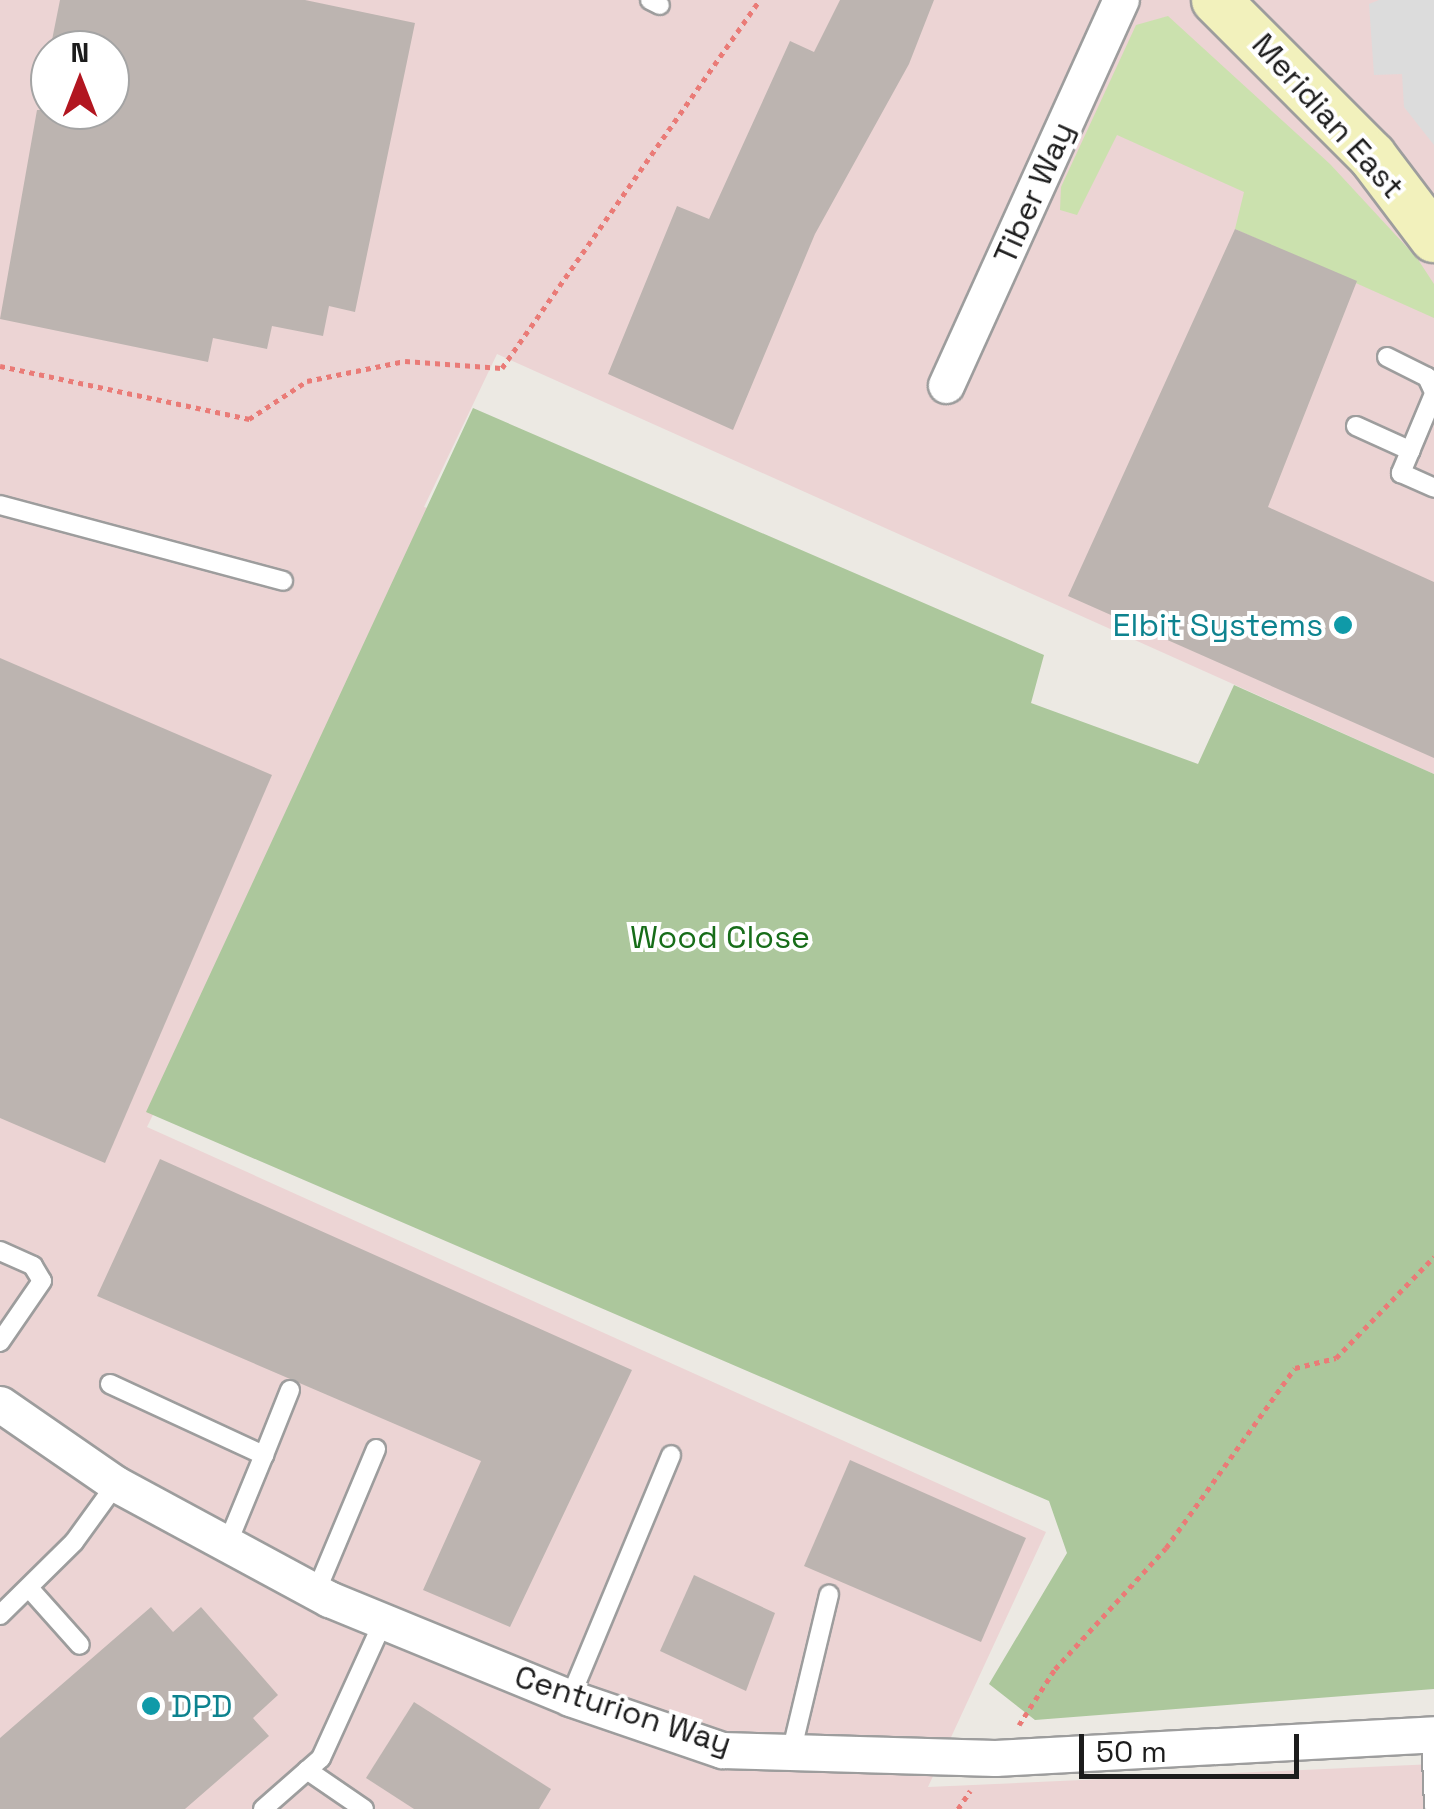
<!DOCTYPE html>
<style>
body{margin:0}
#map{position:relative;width:1434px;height:1809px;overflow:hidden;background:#ece9e3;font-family:"Space Grotesk",sans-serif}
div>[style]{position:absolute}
.commercial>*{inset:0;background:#ecd4d4}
.grass>*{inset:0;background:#cbe1ae}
.forest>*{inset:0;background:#acc79c}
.parking>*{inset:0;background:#dcdcdc}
.building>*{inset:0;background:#bcb4b0}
.path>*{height:5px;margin-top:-2.5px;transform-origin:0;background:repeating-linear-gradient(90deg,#ea7b77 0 5px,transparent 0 10px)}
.roads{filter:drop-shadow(2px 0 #9d9d9d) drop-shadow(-2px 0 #9d9d9d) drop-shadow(0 2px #9d9d9d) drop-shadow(0 -2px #9d9d9d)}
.lane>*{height:18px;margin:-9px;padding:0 9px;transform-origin:9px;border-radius:9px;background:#fff}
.street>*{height:35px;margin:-17.5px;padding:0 17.5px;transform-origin:17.5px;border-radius:17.5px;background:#fff}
.secondary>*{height:48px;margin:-24px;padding:0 24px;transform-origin:24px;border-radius:24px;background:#f2f1bc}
.dots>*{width:28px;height:28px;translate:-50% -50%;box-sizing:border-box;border:5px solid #fff;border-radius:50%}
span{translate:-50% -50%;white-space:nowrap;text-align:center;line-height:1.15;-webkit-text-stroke:8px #fff;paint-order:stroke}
.street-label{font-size:32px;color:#1c1c1c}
.culture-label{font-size:32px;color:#0d838f}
.right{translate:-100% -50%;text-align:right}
.left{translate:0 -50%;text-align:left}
.park-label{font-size:32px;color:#176d19}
.north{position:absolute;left:30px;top:30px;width:100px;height:100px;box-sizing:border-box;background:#fff;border:2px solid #a4a4a4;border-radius:50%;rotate:0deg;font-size:28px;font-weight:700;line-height:40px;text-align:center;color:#1c1c1c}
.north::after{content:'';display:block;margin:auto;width:35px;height:45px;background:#b21620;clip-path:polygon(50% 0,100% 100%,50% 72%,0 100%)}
.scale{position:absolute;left:1079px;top:1734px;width:220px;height:45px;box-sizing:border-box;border:5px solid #1c1c1c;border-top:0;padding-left:12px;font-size:30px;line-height:35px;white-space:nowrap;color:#1c1c1c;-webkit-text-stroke:8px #fff;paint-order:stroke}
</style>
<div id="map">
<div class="commercial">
<div style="clip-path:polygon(evenodd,0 0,1434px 0,1434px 774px,497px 354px,424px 507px,446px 513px,147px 1127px,1046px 1532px,928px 1787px,1434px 1764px,1434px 1809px,0 1809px,0 0,50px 50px,110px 50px,110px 110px,50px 110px,50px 50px)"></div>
</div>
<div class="grass">
<div style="clip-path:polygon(1168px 16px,1330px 164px,1417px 258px,1434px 284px,1434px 318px,1235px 229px,1244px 192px,1117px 135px,1077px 215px,1060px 210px,1061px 187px,1136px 25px)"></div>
</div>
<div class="forest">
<div style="clip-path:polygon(473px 408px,1044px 655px,1031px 703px,1198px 764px,1234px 685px,1434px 774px,1434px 1689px,1035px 1720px,989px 1684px,1067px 1553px,1049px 1501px,146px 1112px)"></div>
</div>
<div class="parking">
<div style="clip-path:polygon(1379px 0,1434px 0,1434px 145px,1404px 107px,1402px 74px,1374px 75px,1369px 4px)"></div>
</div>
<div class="building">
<div style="clip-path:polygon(60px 0,305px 0,415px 23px,355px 312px,329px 306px,323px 336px,272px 326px,267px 349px,213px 338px,208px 362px,0 319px,37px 110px,110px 110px,110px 50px,50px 50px)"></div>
<div style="clip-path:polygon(840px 0,934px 0,909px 64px,815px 234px,733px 430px,608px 374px,677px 206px,709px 219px,790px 41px,814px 52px)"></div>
<div style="clip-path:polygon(1235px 229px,1357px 281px,1268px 507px,1434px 582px,1434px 758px,1068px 596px)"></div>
<div style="clip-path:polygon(0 658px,272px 775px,105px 1163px,0 1118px)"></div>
<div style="clip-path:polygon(160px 1159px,632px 1370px,510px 1627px,423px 1590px,481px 1461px,97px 1296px)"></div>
<div style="clip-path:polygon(850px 1460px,1026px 1538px,981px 1642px,804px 1566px)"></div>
<div style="clip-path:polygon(694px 1575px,775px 1613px,746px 1691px,660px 1651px)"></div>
<div style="clip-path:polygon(151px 1607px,173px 1632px,201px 1607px,278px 1695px,253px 1718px,269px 1736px,185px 1809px,0 1809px,0 1738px)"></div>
<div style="clip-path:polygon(414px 1702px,551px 1789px,539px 1809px,414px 1809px,366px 1778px)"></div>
</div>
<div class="path">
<div style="left:0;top:366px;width:255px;rotate:12deg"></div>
<div style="left:249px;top:419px;width:69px;rotate:-33.2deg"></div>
<div style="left:307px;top:381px;width:100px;rotate:-11.5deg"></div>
<div style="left:405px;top:361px;width:97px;rotate:4.1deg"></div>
<div style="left:502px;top:368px;width:449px;rotate:-55deg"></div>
<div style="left:1019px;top:1725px;width:67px;rotate:-57.3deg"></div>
<div style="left:1055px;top:1669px;width:164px;rotate:-47.5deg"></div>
<div style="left:1166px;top:1548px;width:221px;rotate:-54.4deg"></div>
<div style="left:1295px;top:1368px;width:42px;rotate:-13.7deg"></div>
<div style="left:1336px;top:1358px;width:141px;rotate:-45.9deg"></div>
<div style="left:958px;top:1809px;width:22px;rotate:-56deg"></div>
</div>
<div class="roads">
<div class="lane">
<div style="left:650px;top:0;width:11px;rotate:27deg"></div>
<div style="left:1387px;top:357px;width:45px;rotate:26.6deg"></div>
<div style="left:1427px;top:377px;width:17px;rotate:65deg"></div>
<div style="left:1434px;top:394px;width:86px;rotate:112.7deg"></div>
<div style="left:1401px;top:473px;width:36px;rotate:24deg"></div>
<div style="left:1356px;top:426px;width:60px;rotate:24.4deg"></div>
<div style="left:0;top:505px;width:293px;rotate:15deg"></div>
<div style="left:0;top:1251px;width:36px;rotate:24deg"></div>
<div style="left:33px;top:1266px;width:17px;rotate:59deg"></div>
<div style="left:42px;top:1281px;width:74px;rotate:124.5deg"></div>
<div style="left:110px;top:1384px;width:170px;rotate:24.8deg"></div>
<div style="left:264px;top:1455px;width:70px;rotate:-68.2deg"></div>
<div style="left:226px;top:1547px;width:100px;rotate:-67.6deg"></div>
<div style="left:29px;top:1588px;width:76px;rotate:48.2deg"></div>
<div style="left:316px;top:1592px;width:155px;rotate:-67.2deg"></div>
<div style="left:0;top:1615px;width:104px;rotate:-44.6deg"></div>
<div style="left:74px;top:1542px;width:72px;rotate:-54.1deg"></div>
<div style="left:570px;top:1698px;width:263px;rotate:-67.4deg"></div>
<div style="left:1431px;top:1734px;width:73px;rotate:87.6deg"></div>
<div style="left:791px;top:1753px;width:163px;rotate:-76.5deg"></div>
<div style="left:307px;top:1770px;width:69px;rotate:34.4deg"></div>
<div style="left:263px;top:1809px;width:77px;rotate:-41.3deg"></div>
<div style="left:321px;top:1758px;width:149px;rotate:-65.5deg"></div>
</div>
<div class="street">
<div style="left:946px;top:385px;width:423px;rotate:-65.6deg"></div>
<div style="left:0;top:1404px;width:141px;rotate:34.6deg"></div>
<div style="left:116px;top:1484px;width:242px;rotate:28.4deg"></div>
<div style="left:329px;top:1599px;width:261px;rotate:22.3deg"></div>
<div style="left:570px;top:1698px;width:161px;rotate:18.9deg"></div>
<div style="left:722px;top:1750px;width:273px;rotate:1.7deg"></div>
<div style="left:995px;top:1758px;width:440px;rotate:-3.1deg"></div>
</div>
<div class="secondary">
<div style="left:1216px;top:0;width:221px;rotate:45deg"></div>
<div style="left:1372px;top:156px;width:103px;rotate:52.9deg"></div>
</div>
</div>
<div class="dots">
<div style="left:1343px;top:625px;background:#0f9aa8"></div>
<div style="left:151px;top:1706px;background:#0f9aa8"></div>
</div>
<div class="street-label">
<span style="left:1328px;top:116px;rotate:48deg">Meridian East</span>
<span style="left:1034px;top:193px;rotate:-66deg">Tiber Way</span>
<span style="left:623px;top:1710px;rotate:18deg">Centurion Way</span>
</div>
<div class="culture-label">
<span class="right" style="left:1323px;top:625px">Elbit Systems</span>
<span class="left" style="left:171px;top:1706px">DPD</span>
</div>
<div class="park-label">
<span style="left:720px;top:937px">Wood Close</span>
</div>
<div class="north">N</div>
<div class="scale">50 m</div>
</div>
